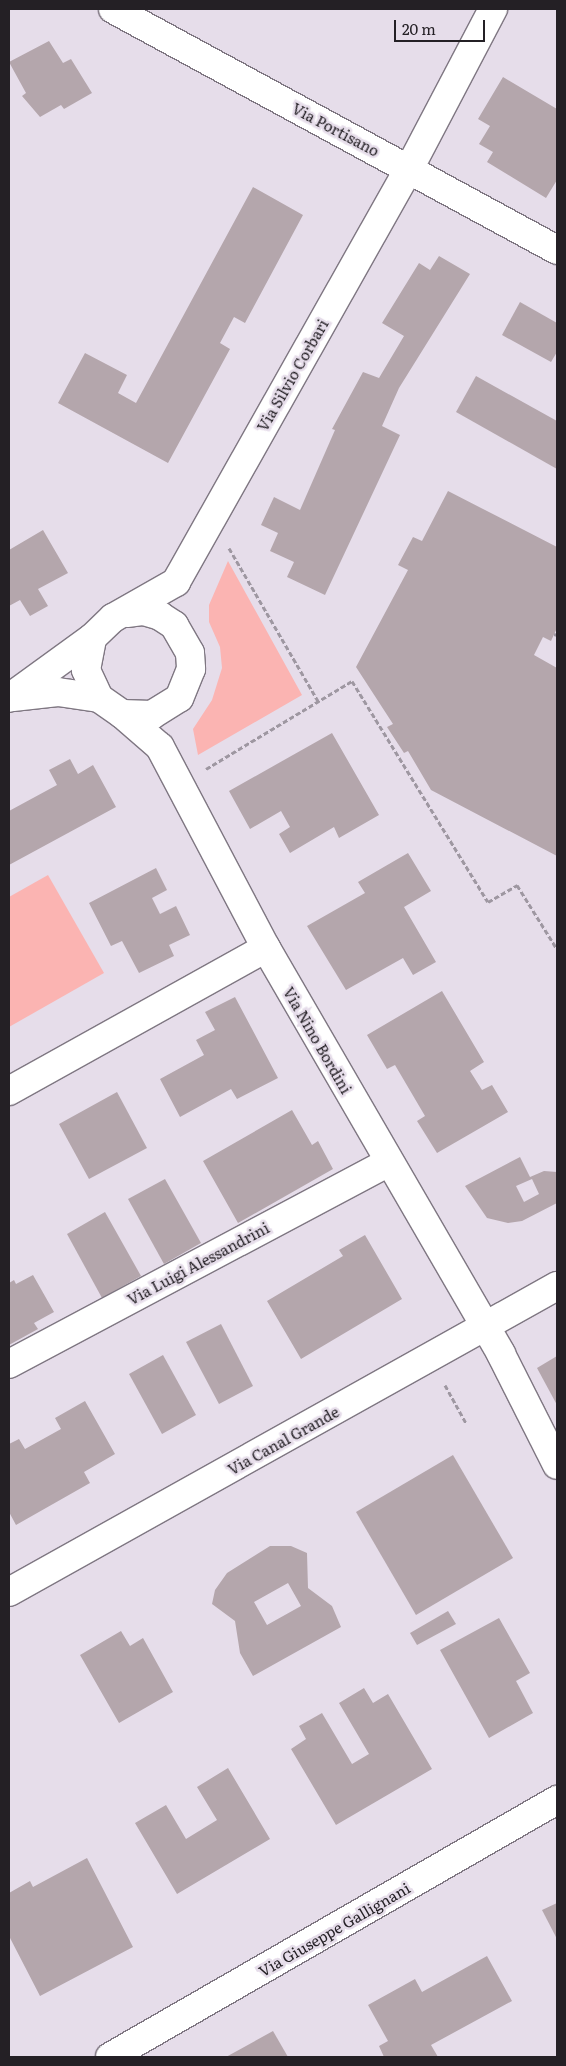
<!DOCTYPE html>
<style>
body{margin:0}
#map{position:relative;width:566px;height:2066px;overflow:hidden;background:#e6ddea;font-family:Literata,serif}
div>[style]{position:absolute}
.green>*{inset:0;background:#fbb4b2}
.building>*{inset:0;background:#b4a6ac}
.path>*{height:3px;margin-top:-1.5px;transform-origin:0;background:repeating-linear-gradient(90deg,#9e97a1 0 5px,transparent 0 7.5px)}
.roads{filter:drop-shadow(1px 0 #7f7782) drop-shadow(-1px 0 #7f7782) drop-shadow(0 1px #7f7782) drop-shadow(0 -1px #7f7782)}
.street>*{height:28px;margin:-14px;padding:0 14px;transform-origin:14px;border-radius:14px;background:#fff}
.primary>*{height:28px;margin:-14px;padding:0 14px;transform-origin:14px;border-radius:14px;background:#fff}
span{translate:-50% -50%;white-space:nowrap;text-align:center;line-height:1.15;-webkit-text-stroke:5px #e6ddea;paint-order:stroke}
.street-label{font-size:15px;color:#242025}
.frame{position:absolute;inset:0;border:10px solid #242025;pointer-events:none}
.scale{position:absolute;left:394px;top:20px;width:91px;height:22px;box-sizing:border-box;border:2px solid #242025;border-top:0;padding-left:6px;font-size:15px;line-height:18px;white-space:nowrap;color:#242025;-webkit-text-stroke:4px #e6ddea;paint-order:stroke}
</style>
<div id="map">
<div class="green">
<div style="clip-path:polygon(228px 561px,302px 695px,198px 755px,193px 729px,212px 700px,222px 668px,220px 647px,209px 622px,209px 605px)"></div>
<div style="clip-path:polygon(48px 875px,104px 973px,9px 1027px,9px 897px)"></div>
</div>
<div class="building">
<div style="clip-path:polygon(49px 41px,63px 63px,71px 59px,92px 93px,64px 109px,61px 105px,40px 117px,22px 96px,26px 93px,9px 62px)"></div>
<div style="clip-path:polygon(503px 77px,557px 109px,557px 180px,546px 198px,487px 162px,493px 152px,479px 144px,490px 126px,478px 119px)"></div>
<div style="clip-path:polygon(253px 187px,303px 215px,245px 323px,234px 317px,220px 343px,230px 349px,168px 463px,58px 403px,85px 353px,127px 375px,118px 393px,136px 403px)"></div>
<div style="clip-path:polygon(439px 256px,470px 274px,399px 388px,382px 426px,400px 435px,325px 595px,287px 577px,294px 562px,270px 551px,278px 533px,261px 525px,274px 497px,300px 510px,335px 430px,332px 429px,363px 372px,379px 378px,404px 336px,382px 323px,419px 263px,430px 270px)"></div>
<div style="clip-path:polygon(520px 302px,557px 323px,557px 352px,551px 362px,502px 335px)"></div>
<div style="clip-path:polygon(476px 376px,557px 421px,557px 469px,456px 412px)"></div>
<div style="clip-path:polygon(448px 491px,557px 547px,557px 628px,551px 641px,543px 637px,534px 655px,557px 668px,557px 856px,431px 790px,408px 751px,404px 753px,387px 727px,393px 724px,356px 667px,408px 570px,398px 565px,413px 537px,422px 541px)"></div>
<div style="clip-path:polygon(43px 530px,68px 573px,38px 589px,48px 606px,30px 616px,20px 600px,9px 606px,9px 550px)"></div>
<div style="clip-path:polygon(332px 733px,379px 815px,339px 838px,334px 827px,290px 853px,279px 834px,290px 827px,281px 811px,250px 829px,229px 791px)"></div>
<div style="clip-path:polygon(70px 759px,78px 774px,93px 765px,116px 807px,9px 865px,9px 811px,57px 785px,49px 770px)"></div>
<div style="clip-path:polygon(408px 853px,431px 891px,404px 907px,436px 962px,413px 975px,403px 958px,346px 990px,307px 926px,365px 893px,358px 882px)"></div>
<div style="clip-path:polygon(156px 868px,167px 890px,152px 898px,160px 914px,176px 906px,190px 935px,169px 945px,174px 956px,139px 973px,122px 941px,111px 946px,89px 903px)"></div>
<div style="clip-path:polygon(442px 991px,484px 1062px,470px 1071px,482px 1090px,492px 1085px,508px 1112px,437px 1153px,417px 1121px,425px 1116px,395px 1065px,387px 1069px,367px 1035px)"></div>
<div style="clip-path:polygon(235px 997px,278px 1078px,237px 1099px,231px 1089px,180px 1117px,160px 1079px,204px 1055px,196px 1040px,215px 1030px,205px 1012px)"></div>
<div style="clip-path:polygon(117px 1092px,147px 1148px,89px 1179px,59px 1124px)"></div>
<div style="clip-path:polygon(292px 1110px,312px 1145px,318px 1141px,333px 1169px,238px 1223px,203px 1161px)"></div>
<div style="clip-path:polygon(evenodd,520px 1157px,530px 1177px,544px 1171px,557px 1172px,557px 1203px,522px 1221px,508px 1223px,487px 1218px,465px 1186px,520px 1157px,532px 1179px,539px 1194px,524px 1202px,516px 1186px,532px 1179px)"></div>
<div style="clip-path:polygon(165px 1179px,201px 1243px,164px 1264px,128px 1199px)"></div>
<div style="clip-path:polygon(105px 1212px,141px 1276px,102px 1298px,67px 1234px)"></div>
<div style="clip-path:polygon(365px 1235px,402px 1299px,301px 1359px,267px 1301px,343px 1256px,339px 1250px)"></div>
<div style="clip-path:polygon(33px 1275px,54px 1312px,34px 1323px,38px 1329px,9px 1345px,9px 1283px,14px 1280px,16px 1284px)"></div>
<div style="clip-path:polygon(221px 1324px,253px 1386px,219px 1404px,186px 1342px)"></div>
<div style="clip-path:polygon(163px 1355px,196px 1415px,162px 1434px,129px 1374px)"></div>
<div style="clip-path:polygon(557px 1356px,557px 1405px,537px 1368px)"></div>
<div style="clip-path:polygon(85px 1401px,115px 1454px,84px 1472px,90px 1483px,16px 1525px,9px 1512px,9px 1444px,19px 1439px,25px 1449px,61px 1429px,55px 1418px)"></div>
<div style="clip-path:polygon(453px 1455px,513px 1558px,416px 1615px,356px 1512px)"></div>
<div style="clip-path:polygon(evenodd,270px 1546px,291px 1546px,307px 1553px,308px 1588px,332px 1606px,341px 1627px,253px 1676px,240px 1653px,235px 1621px,212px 1604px,215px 1590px,227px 1573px,270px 1546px,288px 1583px,301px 1606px,267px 1625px,254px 1602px,288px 1583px)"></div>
<div style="clip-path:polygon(448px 1611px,456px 1624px,417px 1645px,410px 1633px)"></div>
<div style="clip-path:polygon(499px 1618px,530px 1673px,516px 1681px,533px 1713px,489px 1738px,440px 1650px)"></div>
<div style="clip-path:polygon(121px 1631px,130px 1646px,143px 1638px,173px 1692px,119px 1723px,80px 1655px)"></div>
<div style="clip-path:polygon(364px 1688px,373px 1703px,388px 1694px,432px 1769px,336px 1825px,291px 1749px,306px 1739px,299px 1726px,322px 1713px,352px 1764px,369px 1754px,339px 1703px)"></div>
<div style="clip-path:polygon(228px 1768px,270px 1839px,177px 1894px,135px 1823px,166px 1805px,186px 1839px,217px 1820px,197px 1787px)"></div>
<div style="clip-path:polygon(87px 1858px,133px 1947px,40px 1996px,9px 1936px,9px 1893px,30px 1881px,33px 1887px)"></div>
<div style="clip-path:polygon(557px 1903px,557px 1939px,542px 1910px)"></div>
<div style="clip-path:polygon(487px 1956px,512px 2001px,431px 2045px,438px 2057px,384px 2057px,379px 2046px,388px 2041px,368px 2005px,415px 1979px,422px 1992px)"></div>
<div style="clip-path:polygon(273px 2031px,288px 2057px,226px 2057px)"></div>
</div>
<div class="path">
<div style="left:229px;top:548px;width:177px;rotate:59.8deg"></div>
<div style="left:554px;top:634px;width:3px;rotate:18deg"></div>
<div style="left:206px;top:769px;width:170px;rotate:-31.1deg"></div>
<div style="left:352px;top:681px;width:259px;rotate:58.4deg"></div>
<div style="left:488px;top:902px;width:34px;rotate:-30deg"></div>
<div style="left:517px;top:885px;width:75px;rotate:58deg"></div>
<div style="left:445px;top:1385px;width:43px;rotate:61.1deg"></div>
</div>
<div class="roads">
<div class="street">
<div style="left:113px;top:9px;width:505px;rotate:28.49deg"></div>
<div style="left:127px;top:613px;width:17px;rotate:-7deg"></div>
<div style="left:144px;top:611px;width:17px;rotate:17deg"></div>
<div style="left:160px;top:616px;width:17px;rotate:33deg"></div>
<div style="left:174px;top:625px;width:32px;rotate:60deg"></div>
<div style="left:190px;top:653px;width:16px;rotate:86deg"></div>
<div style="left:191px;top:669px;width:31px;rotate:112deg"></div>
<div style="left:179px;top:698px;width:32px;rotate:148deg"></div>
<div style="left:152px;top:715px;width:30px;rotate:-178deg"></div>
<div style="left:122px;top:714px;width:28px;rotate:-145deg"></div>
<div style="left:99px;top:698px;width:31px;rotate:-115deg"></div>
<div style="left:86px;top:670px;width:33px;rotate:-79deg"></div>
<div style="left:92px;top:638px;width:29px;rotate:-44deg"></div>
<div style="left:113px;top:618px;width:73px;rotate:-29.7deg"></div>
<div style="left:176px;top:582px;width:474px;rotate:-60.6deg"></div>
<div style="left:409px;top:169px;width:181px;rotate:-62.3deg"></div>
<div style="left:13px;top:697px;width:45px;rotate:-6.3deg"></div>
<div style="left:58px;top:692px;width:41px;rotate:8.3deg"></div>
<div style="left:9px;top:698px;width:102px;rotate:-35.9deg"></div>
<div style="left:122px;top:714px;width:50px;rotate:41deg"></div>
<div style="left:160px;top:747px;width:227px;rotate:62.2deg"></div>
<div style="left:266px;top:948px;width:469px;rotate:59.9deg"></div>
<div style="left:501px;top:1354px;width:124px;rotate:63.2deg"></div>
<div style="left:9px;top:1091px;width:294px;rotate:-29.1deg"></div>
<div style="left:9px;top:1364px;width:428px;rotate:-28deg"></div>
<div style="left:110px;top:2057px;width:516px;rotate:-29.9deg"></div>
</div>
<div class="primary">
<div style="left:9px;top:1592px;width:628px;rotate:-29.18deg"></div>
</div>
</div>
<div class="street-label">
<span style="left:336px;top:129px;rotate:28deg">Via Portisano</span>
<span style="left:292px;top:375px;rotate:-60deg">Via Silvio Corbari</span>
<span style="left:318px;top:1040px;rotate:60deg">Via Nino Bordini</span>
<span style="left:198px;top:1263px;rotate:-28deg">Via Luigi Alessandrini</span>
<span style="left:283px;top:1440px;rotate:-29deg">Via Canal Grande</span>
<span style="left:334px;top:1929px;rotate:-30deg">Via Giuseppe Gallignani</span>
</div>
<div class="frame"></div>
<div class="scale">20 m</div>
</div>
